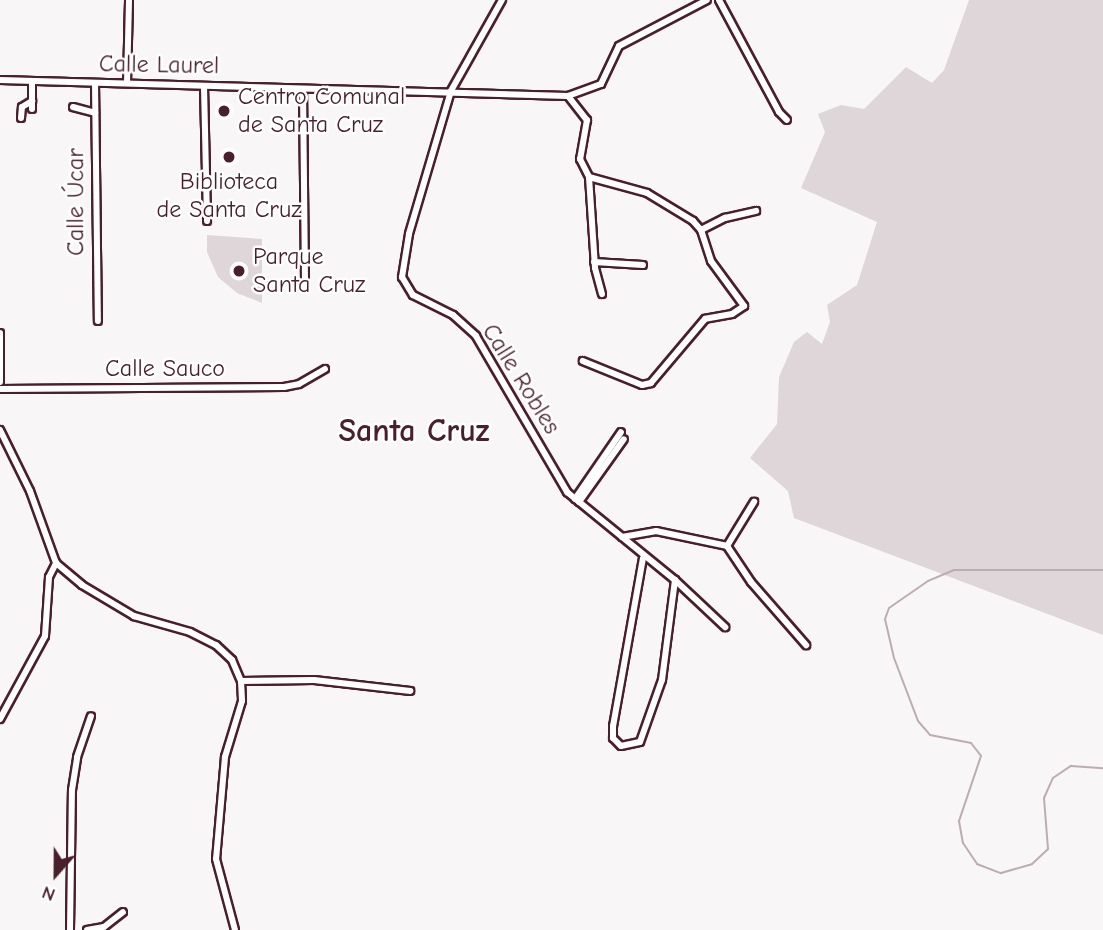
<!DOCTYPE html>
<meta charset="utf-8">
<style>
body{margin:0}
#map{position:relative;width:1103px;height:930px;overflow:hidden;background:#f8f6f7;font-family:"Comic Neue",sans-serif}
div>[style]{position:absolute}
.green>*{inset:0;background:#ded6d9}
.stream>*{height:2px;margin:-1px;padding:0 1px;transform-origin:1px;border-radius:1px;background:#bdadb0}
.roads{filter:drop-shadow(2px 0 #4a1f2b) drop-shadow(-2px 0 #4a1f2b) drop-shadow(0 2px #4a1f2b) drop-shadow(0 -2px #4a1f2b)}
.minor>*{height:6px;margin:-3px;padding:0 3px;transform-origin:3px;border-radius:3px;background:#fff}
.dots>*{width:19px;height:19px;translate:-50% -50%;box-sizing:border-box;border:4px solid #fff;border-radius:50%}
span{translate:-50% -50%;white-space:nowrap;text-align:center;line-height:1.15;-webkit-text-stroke:5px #fff;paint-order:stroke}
.street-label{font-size:24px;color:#4a1f2b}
.poi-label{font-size:24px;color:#4a1f2b}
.left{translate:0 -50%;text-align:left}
.district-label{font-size:32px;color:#4a1f2b;font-weight:700}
.north{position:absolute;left:21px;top:839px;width:70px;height:70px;-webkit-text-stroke:5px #fff;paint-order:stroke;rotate:201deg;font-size:19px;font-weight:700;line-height:28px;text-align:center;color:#4a1f2b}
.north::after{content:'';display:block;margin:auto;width:24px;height:32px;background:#4a1f2b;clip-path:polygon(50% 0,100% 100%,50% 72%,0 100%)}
</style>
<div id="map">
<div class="green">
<div style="clip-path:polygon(969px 0,1103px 0,1103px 635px,794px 518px,788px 491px,750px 458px,777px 424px,779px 377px,794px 342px,807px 332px,822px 344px,830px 322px,827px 305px,857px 285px,877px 222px,801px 188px,825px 132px,818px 114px,841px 105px,864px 109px,906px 67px,932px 83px,944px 70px)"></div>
<div style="clip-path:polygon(207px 235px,262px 239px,262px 303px,237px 293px,218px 277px,207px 252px)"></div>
</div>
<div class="stream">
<div style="left:1103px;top:570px;width:149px;rotate:180deg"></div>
<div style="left:954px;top:570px;width:28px;rotate:157deg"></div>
<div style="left:928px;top:581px;width:47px;rotate:145.3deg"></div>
<div style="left:889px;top:608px;width:12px;rotate:110deg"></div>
<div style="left:885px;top:619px;width:40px;rotate:77deg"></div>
<div style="left:894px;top:658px;width:67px;rotate:69.1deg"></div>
<div style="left:918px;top:721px;width:18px;rotate:49deg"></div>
<div style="left:930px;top:735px;width:42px;rotate:11deg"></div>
<div style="left:971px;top:743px;width:16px;rotate:52deg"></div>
<div style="left:981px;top:756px;width:69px;rotate:108.7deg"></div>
<div style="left:959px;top:821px;width:22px;rotate:80deg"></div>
<div style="left:963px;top:843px;width:25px;rotate:56deg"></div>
<div style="left:977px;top:864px;width:26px;rotate:21deg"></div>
<div style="left:1001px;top:873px;width:32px;rotate:-16deg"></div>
<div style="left:1032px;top:864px;width:22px;rotate:-43deg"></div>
<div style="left:1048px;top:849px;width:51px;rotate:-94.5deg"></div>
<div style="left:1044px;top:798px;width:22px;rotate:-66deg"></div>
<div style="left:1053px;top:778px;width:22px;rotate:-34deg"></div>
<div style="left:1071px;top:766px;width:32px;rotate:4deg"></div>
</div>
<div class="roads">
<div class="minor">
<div style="left:502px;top:0;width:104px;rotate:119.3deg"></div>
<div style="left:451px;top:91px;width:149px;rotate:106.4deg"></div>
<div style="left:409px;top:234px;width:44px;rotate:99.2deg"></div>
<div style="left:402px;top:277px;width:21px;rotate:59deg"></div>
<div style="left:413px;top:295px;width:45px;rotate:26.6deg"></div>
<div style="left:453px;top:315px;width:31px;rotate:42deg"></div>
<div style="left:476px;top:336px;width:181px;rotate:59.7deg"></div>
<div style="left:567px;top:492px;width:139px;rotate:39.2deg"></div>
<div style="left:675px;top:580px;width:69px;rotate:43.2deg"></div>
<div style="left:719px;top:0;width:127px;rotate:61.8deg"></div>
<div style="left:779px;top:112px;width:11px;rotate:45deg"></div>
<div style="left:0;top:80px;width:568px;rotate:1.61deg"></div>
<div style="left:568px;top:96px;width:35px;rotate:-20deg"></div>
<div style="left:601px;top:84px;width:42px;rotate:-64.7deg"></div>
<div style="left:619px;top:46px;width:99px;rotate:-27.6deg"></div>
<div style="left:95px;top:83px;width:238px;rotate:89.3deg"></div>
<div style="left:127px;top:83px;width:83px;rotate:-88.6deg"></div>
<div style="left:204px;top:86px;width:135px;rotate:88.7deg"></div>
<div style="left:303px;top:89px;width:197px;rotate:89.4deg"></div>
<div style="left:568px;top:96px;width:31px;rotate:52deg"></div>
<div style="left:587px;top:120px;width:40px;rotate:100deg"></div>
<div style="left:580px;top:159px;width:20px;rotate:63deg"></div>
<div style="left:589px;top:177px;width:60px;rotate:15.4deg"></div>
<div style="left:647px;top:193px;width:54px;rotate:31.3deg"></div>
<div style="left:693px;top:221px;width:12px;rotate:48deg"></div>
<div style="left:701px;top:230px;width:33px;rotate:72deg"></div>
<div style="left:711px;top:261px;width:56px;rotate:53.7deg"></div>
<div style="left:744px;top:306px;width:14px;rotate:146deg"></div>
<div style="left:732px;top:314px;width:27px;rotate:170deg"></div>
<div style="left:705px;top:319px;width:84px;rotate:130.2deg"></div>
<div style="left:651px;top:383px;width:9px;rotate:167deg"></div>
<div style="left:642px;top:385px;width:64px;rotate:-157.9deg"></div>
<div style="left:73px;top:107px;width:23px;rotate:15deg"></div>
<div style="left:32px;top:109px;width:28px;rotate:-90deg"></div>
<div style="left:21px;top:118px;width:11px;rotate:-85deg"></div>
<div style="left:22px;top:107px;width:12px;rotate:-31deg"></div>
<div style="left:589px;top:177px;width:91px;rotate:86.2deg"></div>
<div style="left:595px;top:268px;width:27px;rotate:75deg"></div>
<div style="left:701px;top:230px;width:27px;rotate:-27deg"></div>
<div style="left:725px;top:218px;width:32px;rotate:-13deg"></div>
<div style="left:594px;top:262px;width:49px;rotate:3.5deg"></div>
<div style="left:0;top:333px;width:49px;rotate:90deg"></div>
<div style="left:0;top:389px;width:284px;rotate:-0.4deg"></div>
<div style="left:284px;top:387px;width:15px;rotate:-11deg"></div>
<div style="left:299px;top:384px;width:30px;rotate:-30deg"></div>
<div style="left:0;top:430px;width:68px;rotate:63.8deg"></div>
<div style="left:30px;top:491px;width:77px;rotate:70.1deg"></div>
<div style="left:56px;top:563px;width:34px;rotate:40deg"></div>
<div style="left:82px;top:585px;width:61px;rotate:30.8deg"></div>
<div style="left:134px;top:616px;width:58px;rotate:15.9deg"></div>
<div style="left:190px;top:632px;width:29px;rotate:27deg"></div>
<div style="left:216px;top:645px;width:22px;rotate:43deg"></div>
<div style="left:232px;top:660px;width:23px;rotate:67deg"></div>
<div style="left:241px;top:681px;width:20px;rotate:87deg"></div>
<div style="left:242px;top:701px;width:59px;rotate:106.9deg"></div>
<div style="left:225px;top:757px;width:102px;rotate:95deg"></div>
<div style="left:216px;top:859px;width:73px;rotate:75deg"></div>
<div style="left:575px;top:499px;width:81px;rotate:-55.5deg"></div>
<div style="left:579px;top:502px;width:77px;rotate:-54.5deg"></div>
<div style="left:622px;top:537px;width:35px;rotate:-10deg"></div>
<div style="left:656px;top:531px;width:73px;rotate:11.9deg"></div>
<div style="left:727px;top:546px;width:43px;rotate:56.3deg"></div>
<div style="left:751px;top:582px;width:84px;rotate:48.9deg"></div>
<div style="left:727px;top:546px;width:52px;rotate:-58.5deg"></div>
<div style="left:643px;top:558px;width:171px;rotate:100.1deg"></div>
<div style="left:613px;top:726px;width:12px;rotate:90deg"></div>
<div style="left:613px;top:738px;width:11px;rotate:45deg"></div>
<div style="left:621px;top:746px;width:19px;rotate:-12deg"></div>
<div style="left:640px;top:742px;width:66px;rotate:-70.5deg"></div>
<div style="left:662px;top:680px;width:101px;rotate:-82.6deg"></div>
<div style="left:241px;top:681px;width:73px;rotate:-0.8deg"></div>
<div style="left:314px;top:680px;width:97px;rotate:6.5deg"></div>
<div style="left:0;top:719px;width:94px;rotate:-61.5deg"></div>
<div style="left:45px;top:636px;width:59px;rotate:-86.1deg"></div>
<div style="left:49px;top:577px;width:16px;rotate:-63deg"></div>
<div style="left:70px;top:930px;width:140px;rotate:-89.2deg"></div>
<div style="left:72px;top:790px;width:33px;rotate:-81deg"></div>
<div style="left:77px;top:757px;width:43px;rotate:-71.1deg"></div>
<div style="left:87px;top:930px;width:17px;rotate:-10deg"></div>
<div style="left:104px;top:927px;width:24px;rotate:-38deg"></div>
</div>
</div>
<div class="dots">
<div style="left:224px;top:111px;background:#4a1f2b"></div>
<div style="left:229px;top:157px;background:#4a1f2b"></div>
<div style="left:239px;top:271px;background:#4a1f2b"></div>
</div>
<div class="street-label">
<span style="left:159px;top:65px;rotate:1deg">Calle Laurel</span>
<span style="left:76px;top:202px;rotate:-90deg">Calle Úcar</span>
<span style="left:165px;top:369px">Calle Sauco</span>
<span style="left:521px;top:379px;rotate:58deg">Calle Robles</span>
</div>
<div class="poi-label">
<span class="left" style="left:238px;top:111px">Centro Comunal<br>de Santa Cruz</span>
<span style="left:229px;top:196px">Biblioteca<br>de Santa Cruz</span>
<span class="left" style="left:253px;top:271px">Parque<br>Santa Cruz</span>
</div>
<div class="district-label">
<span style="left:414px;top:431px">Santa Cruz</span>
</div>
<div class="north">N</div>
</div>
